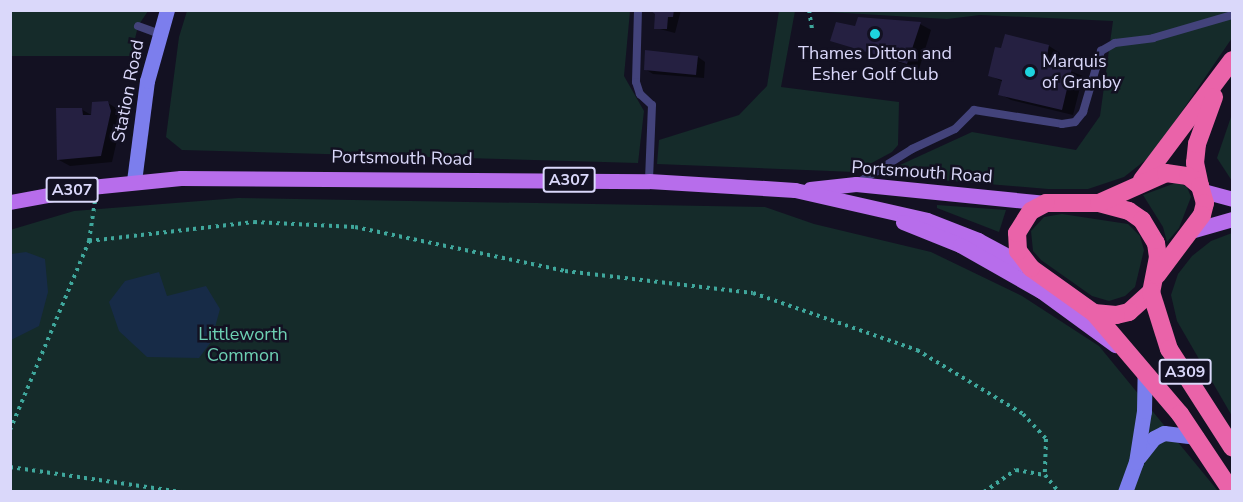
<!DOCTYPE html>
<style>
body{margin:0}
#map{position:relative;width:1243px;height:502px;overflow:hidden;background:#131122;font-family:"Nunito Sans",sans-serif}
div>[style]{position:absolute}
.green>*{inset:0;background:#152b2a}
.water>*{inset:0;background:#172b47}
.shadow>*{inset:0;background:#0007}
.building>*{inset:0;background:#252041}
.path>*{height:4px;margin-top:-2px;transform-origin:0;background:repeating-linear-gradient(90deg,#3fa79c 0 3px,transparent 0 7.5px)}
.lane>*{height:8px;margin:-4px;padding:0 4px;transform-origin:4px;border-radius:4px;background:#43437b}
.secondary>*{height:15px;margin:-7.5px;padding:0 7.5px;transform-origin:7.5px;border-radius:7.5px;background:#7c7eed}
.primary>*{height:15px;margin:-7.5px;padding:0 7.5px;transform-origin:7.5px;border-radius:7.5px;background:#b76deb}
.highway>*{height:18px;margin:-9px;padding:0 9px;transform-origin:9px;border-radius:9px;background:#ea63a9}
.dots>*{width:16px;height:16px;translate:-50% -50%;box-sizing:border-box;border:3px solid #131122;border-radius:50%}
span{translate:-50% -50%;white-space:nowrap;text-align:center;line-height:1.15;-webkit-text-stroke:5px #131122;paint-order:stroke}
.shield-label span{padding:2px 4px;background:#131122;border:2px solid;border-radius:4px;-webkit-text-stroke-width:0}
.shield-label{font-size:16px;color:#dad8fa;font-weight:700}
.poi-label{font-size:18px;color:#dad8fa}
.left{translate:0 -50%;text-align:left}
.street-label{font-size:18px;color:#dad8fa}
.park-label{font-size:18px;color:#6dd0b3}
.frame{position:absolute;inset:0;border:12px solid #dad8fa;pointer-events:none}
</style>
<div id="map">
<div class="green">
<div style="clip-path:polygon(10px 11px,148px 11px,138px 26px,131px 56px,11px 56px)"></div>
<div style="clip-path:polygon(187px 11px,630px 11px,624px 76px,644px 111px,638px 163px,182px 150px,166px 137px,179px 37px)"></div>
<div style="clip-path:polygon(779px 11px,795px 11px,781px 87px,899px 102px,898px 145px,892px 152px,855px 172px,657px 164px,659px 140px,739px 115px,767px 86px)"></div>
<div style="clip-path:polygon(811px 11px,1232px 11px,1232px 38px,1152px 155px,1124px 177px,1088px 189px,1048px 189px,891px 176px,889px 170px,972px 132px,1076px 150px,1100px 116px,1113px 21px,980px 15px,947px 19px)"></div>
<div style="clip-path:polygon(1232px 114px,1232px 181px,1217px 158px)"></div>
<div style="clip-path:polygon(1178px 182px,1187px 187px,1191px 197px,1179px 228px,1167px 242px,1163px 227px,1143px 195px)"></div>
<div style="clip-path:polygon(238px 198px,765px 207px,814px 224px,931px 252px,1022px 296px,1099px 346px,1218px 491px,11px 491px,10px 230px,74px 211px)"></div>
<div style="clip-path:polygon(937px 205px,1006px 210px,999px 232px,937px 208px)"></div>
<div style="clip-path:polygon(1062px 214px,1128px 224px,1140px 236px,1144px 250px,1135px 287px,1125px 296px,1109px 301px,1092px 296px,1041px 260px,1033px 251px,1031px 231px,1044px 217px)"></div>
<div style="clip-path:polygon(1232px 233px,1232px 416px,1177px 321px,1171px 295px,1178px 274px,1192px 256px,1211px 241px)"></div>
</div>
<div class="water">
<div style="clip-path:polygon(26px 252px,45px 259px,48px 292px,39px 326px,11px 340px,11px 254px)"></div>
<div style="clip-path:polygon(159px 272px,167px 296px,206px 286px,220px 309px,211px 342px,199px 358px,147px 357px,119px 331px,109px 302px,125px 281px)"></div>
</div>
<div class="shadow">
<div style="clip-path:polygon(651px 10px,681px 10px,675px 33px,656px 28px,657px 15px)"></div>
<div style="clip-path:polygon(684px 10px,705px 10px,705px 12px)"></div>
<div style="clip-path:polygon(920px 24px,931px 30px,919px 69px,832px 40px,856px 28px)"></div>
<div style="clip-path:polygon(1049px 46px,1060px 53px,1057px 66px,1083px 76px,1073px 115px,1011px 100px,1000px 94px,1003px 82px,989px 75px)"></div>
<div style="clip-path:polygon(698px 57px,705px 62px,704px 78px,653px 74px,645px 69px)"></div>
<div style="clip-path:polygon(108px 103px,119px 110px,122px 118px,112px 162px,70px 166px,59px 160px,81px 109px,93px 116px)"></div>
</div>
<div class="building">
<div style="clip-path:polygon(650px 10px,674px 10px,673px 17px,668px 17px,667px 29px,654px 29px,655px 14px)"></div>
<div style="clip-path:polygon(858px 17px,921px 22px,907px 64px,830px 41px,836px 22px,855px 26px)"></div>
<div style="clip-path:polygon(1005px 34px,1049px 45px,1046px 61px,1072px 68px,1062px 110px,998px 95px,1002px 80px,988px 76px,995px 47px,1001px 48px)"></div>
<div style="clip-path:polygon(645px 50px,698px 56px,696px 75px,644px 70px)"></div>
<div style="clip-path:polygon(108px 101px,111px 111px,101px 156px,57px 160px,56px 108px,82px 108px,83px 115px,91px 115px,92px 102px)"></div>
</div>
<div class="path">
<div style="left:809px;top:10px;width:19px;rotate:81deg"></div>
<div style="left:89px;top:241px;width:166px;rotate:-6.6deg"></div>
<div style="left:254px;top:222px;width:101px;rotate:2.8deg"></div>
<div style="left:355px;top:227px;width:215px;rotate:11.8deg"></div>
<div style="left:565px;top:271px;width:189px;rotate:6.7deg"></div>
<div style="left:753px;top:293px;width:174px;rotate:19.2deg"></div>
<div style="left:917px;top:350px;width:124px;rotate:31.1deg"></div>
<div style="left:1023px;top:414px;width:34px;rotate:47deg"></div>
<div style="left:1046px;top:439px;width:36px;rotate:92deg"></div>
<div style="left:1045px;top:475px;width:22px;rotate:51deg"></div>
<div style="left:10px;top:430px;width:205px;rotate:-67.3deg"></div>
<div style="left:89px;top:241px;width:40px;rotate:-81.5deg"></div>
<div style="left:10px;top:467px;width:173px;rotate:8.3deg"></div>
<div style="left:984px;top:492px;width:39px;rotate:-35deg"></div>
<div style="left:1016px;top:470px;width:29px;rotate:10deg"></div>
</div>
<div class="lane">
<div style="left:638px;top:10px;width:72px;rotate:91.6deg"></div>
<div style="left:636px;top:82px;width:13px;rotate:72deg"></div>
<div style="left:640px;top:94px;width:16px;rotate:43deg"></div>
<div style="left:652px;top:105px;width:76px;rotate:92.3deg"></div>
<div style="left:138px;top:26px;width:23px;rotate:20deg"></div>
<div style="left:856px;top:184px;width:66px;rotate:-32deg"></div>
<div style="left:912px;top:149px;width:47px;rotate:-24.9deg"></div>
<div style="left:955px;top:129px;width:27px;rotate:-45deg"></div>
<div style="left:974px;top:110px;width:89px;rotate:9deg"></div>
<div style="left:1062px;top:124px;width:13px;rotate:-9deg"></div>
<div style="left:1075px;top:122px;width:13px;rotate:-51deg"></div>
<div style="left:1083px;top:112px;width:64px;rotate:-73.6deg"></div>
<div style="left:1101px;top:51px;width:16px;rotate:-30deg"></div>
<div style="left:1115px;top:43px;width:38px;rotate:-7deg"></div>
<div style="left:1153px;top:38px;width:82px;rotate:-16.2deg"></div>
</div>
<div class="secondary">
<div style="left:134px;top:181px;width:101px;rotate:-82.6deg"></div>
<div style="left:147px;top:81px;width:74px;rotate:-74.3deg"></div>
<div style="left:1139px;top:457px;width:24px;rotate:-52deg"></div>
<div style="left:1154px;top:438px;width:11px;rotate:-27deg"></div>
<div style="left:1164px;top:433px;width:33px;rotate:7deg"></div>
<div style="left:1125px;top:492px;width:32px;rotate:-70deg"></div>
<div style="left:1136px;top:462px;width:52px;rotate:-81.1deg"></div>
<div style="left:1144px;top:411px;width:39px;rotate:-89deg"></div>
</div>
<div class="primary">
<div style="left:810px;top:189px;width:46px;rotate:-6.2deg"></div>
<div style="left:856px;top:184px;width:191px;rotate:5.7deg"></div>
<div style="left:1203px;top:191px;width:30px;rotate:15deg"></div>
<div style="left:10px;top:202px;width:82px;rotate:-10.5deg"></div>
<div style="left:91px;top:187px;width:90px;rotate:-5.7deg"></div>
<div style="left:181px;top:178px;width:468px;rotate:0.4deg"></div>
<div style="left:649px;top:181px;width:146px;rotate:3.5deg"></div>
<div style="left:795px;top:190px;width:135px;rotate:12.8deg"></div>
<div style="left:927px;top:220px;width:55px;rotate:21.4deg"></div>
<div style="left:978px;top:240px;width:57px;rotate:28.4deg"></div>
<div style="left:903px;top:222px;width:61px;rotate:22deg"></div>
<div style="left:960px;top:245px;width:93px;rotate:29.6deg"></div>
<div style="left:1041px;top:291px;width:92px;rotate:36.1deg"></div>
<div style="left:1194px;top:230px;width:40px;rotate:-16deg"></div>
</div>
<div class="highway">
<div style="left:1142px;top:180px;width:150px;rotate:-53.1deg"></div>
<div style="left:1200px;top:186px;width:24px;rotate:-102deg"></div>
<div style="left:1195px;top:163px;width:19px;rotate:-84deg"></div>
<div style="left:1197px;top:144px;width:50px;rotate:-70.1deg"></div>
<div style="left:1046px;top:203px;width:53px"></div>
<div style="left:1099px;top:203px;width:31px;rotate:15deg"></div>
<div style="left:1129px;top:211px;width:16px;rotate:35deg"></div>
<div style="left:1142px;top:220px;width:27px;rotate:59deg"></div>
<div style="left:1156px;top:243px;width:14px;rotate:82deg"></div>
<div style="left:1158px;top:257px;width:36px;rotate:101deg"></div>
<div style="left:1151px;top:292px;width:30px;rotate:138deg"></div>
<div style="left:1129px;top:312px;width:13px;rotate:167deg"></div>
<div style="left:1116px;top:315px;width:22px;rotate:-175deg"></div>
<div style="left:1094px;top:313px;width:77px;rotate:-144.5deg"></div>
<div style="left:1031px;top:268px;width:21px;rotate:-127deg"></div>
<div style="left:1018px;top:251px;width:18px;rotate:-93deg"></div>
<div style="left:1017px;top:233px;width:26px;rotate:-58deg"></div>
<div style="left:1031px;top:211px;width:17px;rotate:-28deg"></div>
<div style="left:1099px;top:203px;width:73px;rotate:-24.1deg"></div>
<div style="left:1166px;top:173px;width:22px;rotate:8deg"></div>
<div style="left:1188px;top:176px;width:16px;rotate:40deg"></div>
<div style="left:1200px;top:186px;width:18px;rotate:74deg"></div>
<div style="left:1205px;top:203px;width:12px;rotate:104deg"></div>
<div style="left:1202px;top:215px;width:75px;rotate:126.9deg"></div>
<div style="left:1151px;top:292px;width:60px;rotate:72.5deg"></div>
<div style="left:1169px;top:349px;width:117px;rotate:57.3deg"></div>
<div style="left:1094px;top:313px;width:133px;rotate:49.6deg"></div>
<div style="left:1180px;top:414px;width:94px;rotate:56.3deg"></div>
</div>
<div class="dots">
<div style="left:875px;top:34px;background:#1ed4df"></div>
<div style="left:1030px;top:72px;background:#1ed4df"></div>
</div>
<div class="shield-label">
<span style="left:569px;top:180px">A307</span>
<span style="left:72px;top:190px">A307</span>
<span style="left:1185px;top:372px">A309</span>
</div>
<div class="poi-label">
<span style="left:875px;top:64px">Thames Ditton and<br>Esher Golf Club</span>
<span class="left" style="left:1042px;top:72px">Marquis<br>of Granby</span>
</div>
<div class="street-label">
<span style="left:128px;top:91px;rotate:-79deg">Station Road</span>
<span style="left:402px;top:158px;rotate:1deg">Portsmouth Road</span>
<span style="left:922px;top:172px;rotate:4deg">Portsmouth Road</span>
</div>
<div class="park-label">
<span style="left:243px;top:345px">Littleworth<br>Common</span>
</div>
<div class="frame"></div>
</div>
